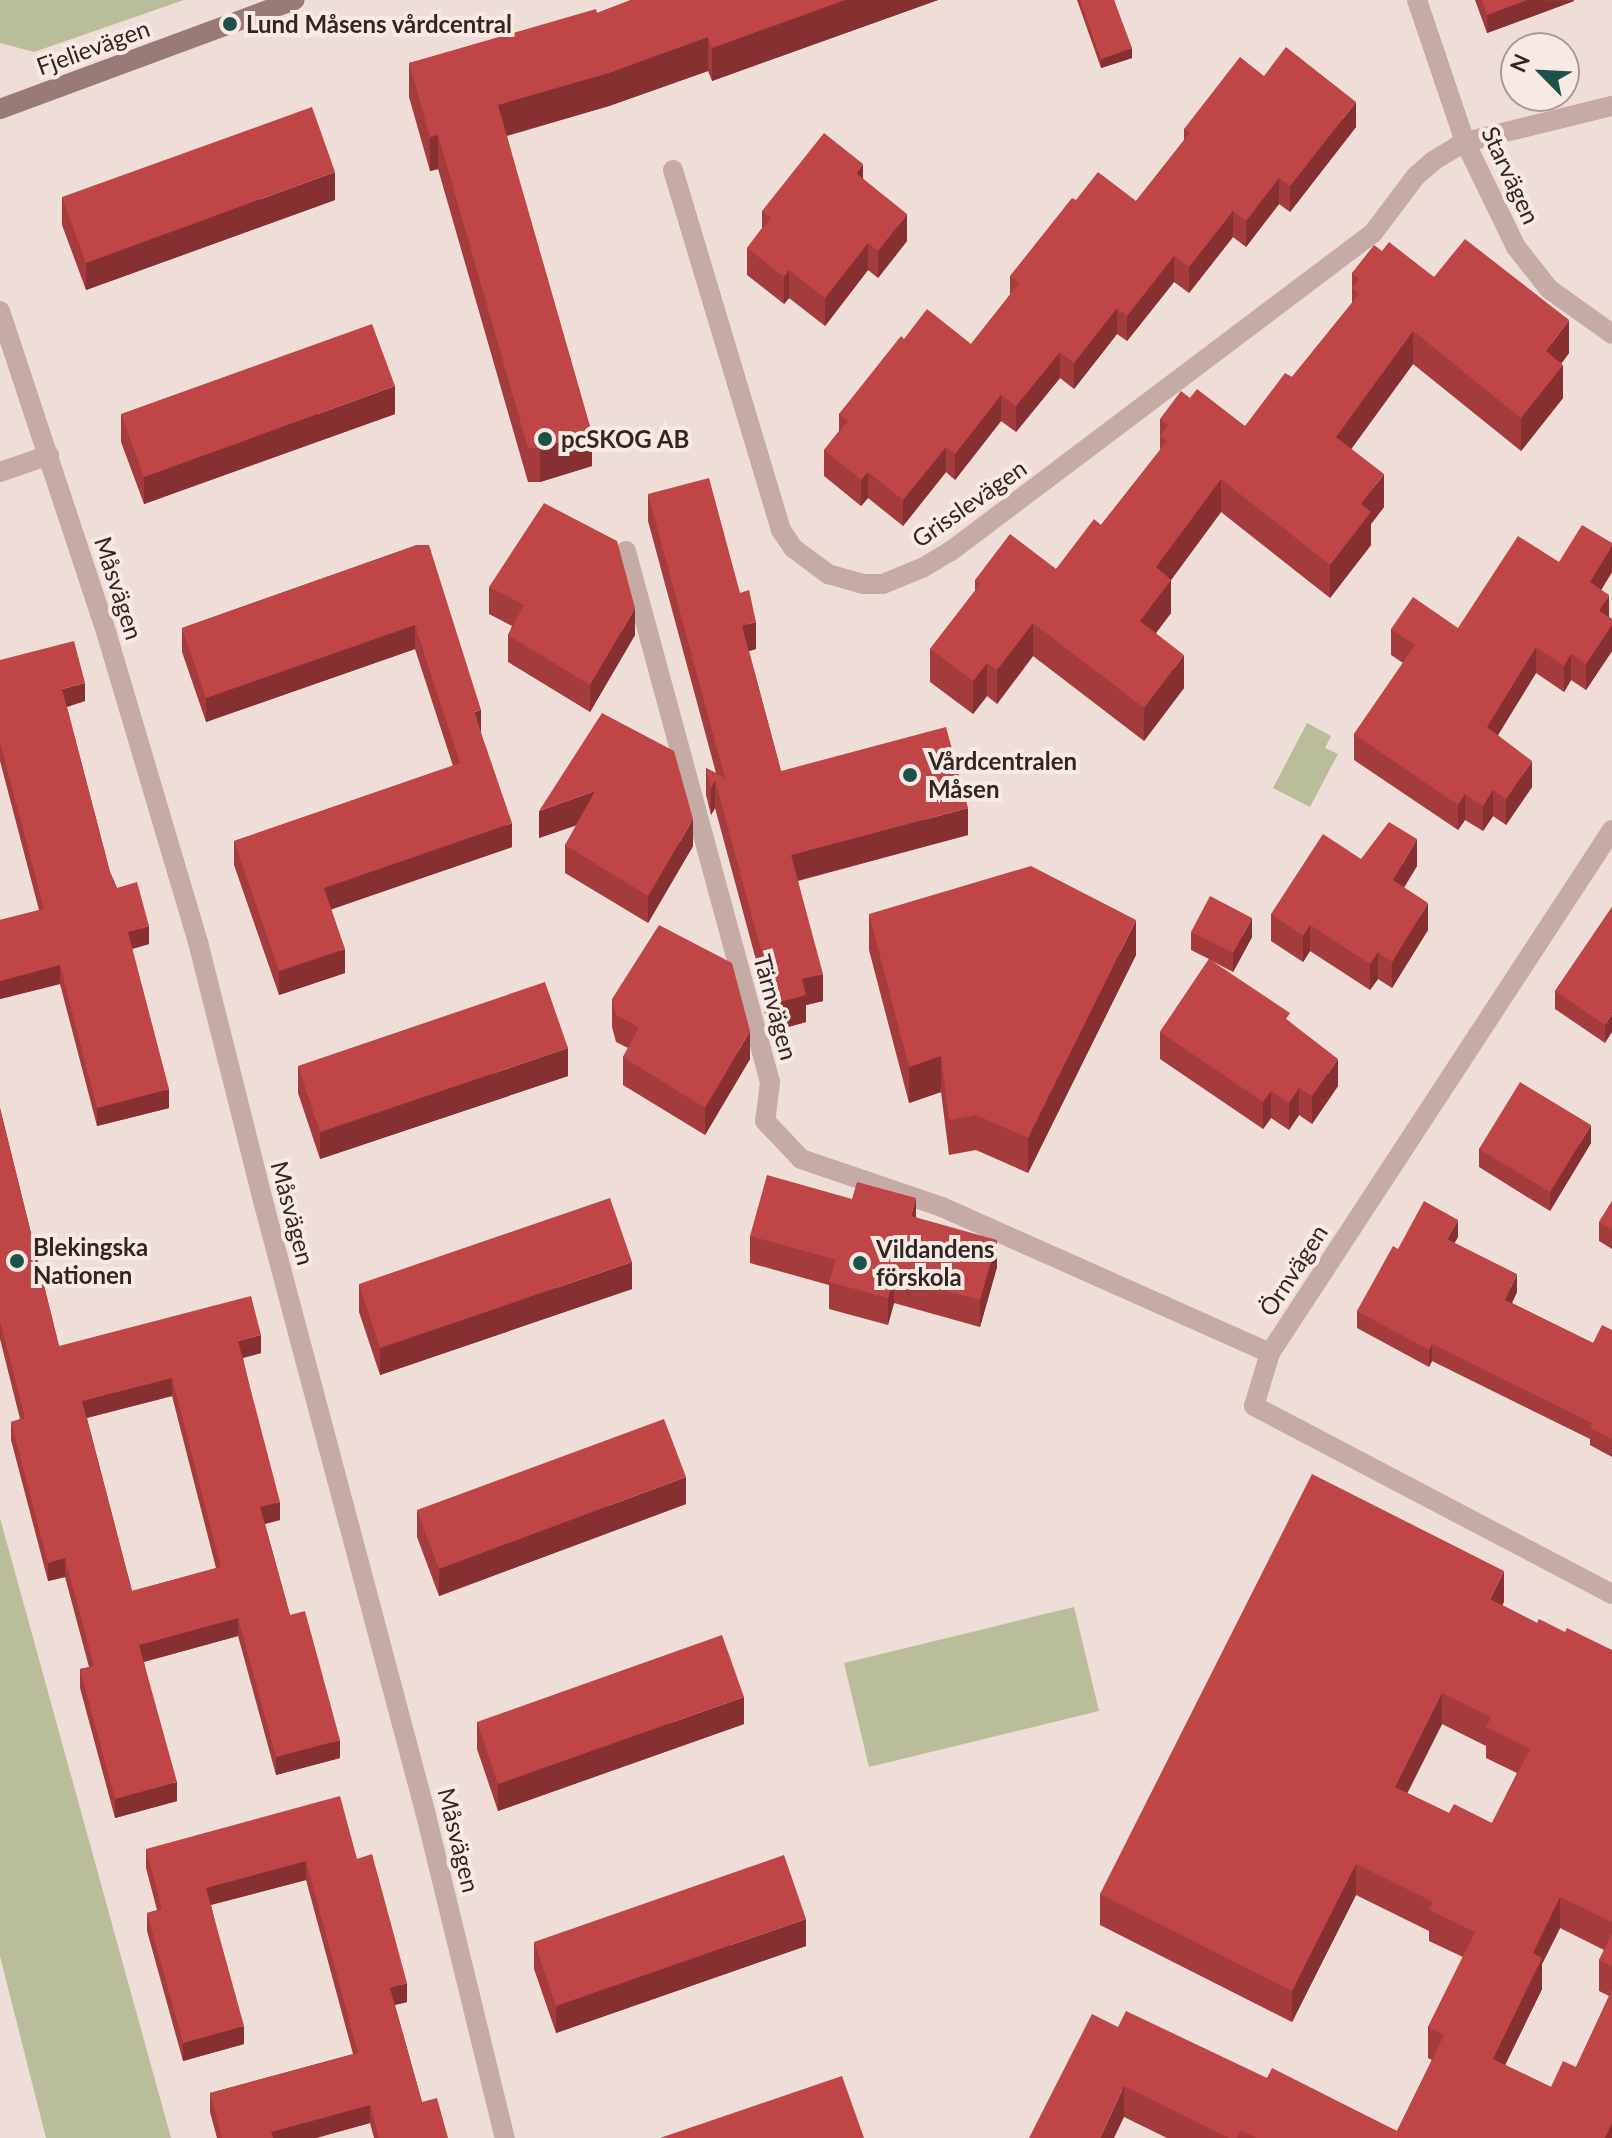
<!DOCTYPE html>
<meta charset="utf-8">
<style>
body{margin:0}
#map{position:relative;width:1612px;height:2138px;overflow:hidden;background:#efded7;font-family:Lato,sans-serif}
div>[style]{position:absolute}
.green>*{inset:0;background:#babd99}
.street>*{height:20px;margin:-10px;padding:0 10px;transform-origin:10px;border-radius:10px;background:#c6aba4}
.secondary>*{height:20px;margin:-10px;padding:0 10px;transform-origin:10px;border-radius:10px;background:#997a76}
.wall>*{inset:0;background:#a43b3c}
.shaded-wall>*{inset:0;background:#863031}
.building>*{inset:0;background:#bf4546}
.dots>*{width:22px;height:22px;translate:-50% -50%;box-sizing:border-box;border:4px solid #f7e9e3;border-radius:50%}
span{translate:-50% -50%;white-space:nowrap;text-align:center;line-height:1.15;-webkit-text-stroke:8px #f7e9e3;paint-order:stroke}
.poi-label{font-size:24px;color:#322625;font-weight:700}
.left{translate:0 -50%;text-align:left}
.street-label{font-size:24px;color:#322625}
.north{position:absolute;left:1500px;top:32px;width:80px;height:80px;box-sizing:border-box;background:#f7e9e3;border:2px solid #a89b97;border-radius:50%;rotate:294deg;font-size:22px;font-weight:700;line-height:32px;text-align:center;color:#322625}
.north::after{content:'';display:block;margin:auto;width:28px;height:36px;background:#1e5147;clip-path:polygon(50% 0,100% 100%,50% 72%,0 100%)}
</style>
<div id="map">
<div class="green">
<div style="clip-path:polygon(0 0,184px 0,34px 52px,0 43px)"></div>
<div style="clip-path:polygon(1307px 723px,1331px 736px,1325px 748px,1338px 754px,1310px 807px,1273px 788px)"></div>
<div style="clip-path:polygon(0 1518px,171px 2138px,46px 2138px,0 1956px)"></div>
<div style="clip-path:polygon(1074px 1607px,1099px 1711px,869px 1767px,844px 1663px)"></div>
</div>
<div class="street">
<div style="left:1417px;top:0;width:150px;rotate:71.3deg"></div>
<div style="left:1465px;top:142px;width:117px;rotate:64.1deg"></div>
<div style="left:1516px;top:247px;width:53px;rotate:51.8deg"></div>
<div style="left:1549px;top:289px;width:77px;rotate:35.5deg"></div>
<div style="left:673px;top:170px;width:376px;rotate:73.3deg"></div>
<div style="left:781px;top:530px;width:22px;rotate:56deg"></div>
<div style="left:793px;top:548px;width:44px;rotate:36.6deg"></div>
<div style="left:828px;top:574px;width:37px;rotate:16deg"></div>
<div style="left:864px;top:584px;width:19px"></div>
<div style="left:883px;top:584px;width:44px;rotate:-22.5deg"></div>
<div style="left:924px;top:567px;width:31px;rotate:-31deg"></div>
<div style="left:951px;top:551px;width:528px;rotate:-37deg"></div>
<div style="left:1373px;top:233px;width:71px;rotate:-53deg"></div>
<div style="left:1416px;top:176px;width:23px;rotate:-41deg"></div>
<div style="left:1433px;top:161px;width:37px;rotate:-31deg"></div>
<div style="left:1465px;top:142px;width:151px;rotate:-13.8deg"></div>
<div style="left:0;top:311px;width:341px;rotate:71.7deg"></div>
<div style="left:107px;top:635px;width:320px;rotate:73.5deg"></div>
<div style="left:198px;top:942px;width:267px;rotate:75.9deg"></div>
<div style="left:263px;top:1201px;width:631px;rotate:75.13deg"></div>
<div style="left:425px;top:1811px;width:337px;rotate:76.3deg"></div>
<div style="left:0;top:472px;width:52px;rotate:-19.1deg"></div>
<div style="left:626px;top:551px;width:550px;rotate:74.83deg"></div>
<div style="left:770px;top:1082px;width:39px;rotate:97deg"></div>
<div style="left:765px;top:1121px;width:52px;rotate:46.5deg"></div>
<div style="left:801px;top:1159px;width:149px;rotate:18.8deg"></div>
<div style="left:942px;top:1207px;width:359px;rotate:24deg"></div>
<div style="left:1612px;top:830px;width:625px;rotate:123.18deg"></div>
<div style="left:1270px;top:1353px;width:55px;rotate:106.8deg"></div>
<div style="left:1254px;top:1406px;width:404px;rotate:27.7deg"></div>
</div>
<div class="secondary">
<div style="left:0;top:109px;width:314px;rotate:-20.3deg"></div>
</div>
<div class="wall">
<div style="clip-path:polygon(631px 0,938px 0,712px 81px,708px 71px,609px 106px,507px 136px,592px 466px,540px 482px,528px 482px,438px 169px,430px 171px,409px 97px,409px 63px,597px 13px)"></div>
<div style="clip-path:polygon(1077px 0,1114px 0,1132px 58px,1101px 68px)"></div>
<div style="clip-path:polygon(1475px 0,1574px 0,1574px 1px,1487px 33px)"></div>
<div style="clip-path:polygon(1264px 76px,1356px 127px,1290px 212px,1279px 204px,1246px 247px,1233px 237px,1189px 293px,1174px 282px,1127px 341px,1117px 334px,1074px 389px,1060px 378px,1016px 432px,1001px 421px,955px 480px,946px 472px,903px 526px,868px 498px,861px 506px,824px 476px,824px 450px,839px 431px,839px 414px,904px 339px,971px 344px,1010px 295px,1010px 276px,1076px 200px,1136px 201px,1184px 140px,1184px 129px)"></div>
<div style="clip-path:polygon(863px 178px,907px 241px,878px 278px,868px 270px,825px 326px,789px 298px,784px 304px,747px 275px,747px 248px,762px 228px,762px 211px)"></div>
<div style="clip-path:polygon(62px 197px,335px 200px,86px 290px,62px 225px)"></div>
<div style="clip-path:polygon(1382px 251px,1434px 277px,1569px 353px,1561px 364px,1563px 398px,1521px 451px,1413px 364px,1351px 449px,1384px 507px,1371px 524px,1371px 545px,1330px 598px,1221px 512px,1171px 580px,1171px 613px,1156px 633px,1184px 688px,1144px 741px,1033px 656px,997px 704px,987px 696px,973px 714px,930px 682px,930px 649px,975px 591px,975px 580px,1056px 569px,1101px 525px,1160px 450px,1160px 419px,1190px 398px,1245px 426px,1292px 377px,1352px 303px,1352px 273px)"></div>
<div style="clip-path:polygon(121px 414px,395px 414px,144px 504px,121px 442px)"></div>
<div style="clip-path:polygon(648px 494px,740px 593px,756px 649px,749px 651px,781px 771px,968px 835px,798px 881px,823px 1001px,806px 1005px,806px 1022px,770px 1032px,763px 1007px,763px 986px,715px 808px,711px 815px,706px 795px,706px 768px,716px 773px,648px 521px)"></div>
<div style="clip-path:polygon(1612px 543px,1612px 572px,1601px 590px,1609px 617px,1612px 619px,1612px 651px,1586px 690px,1571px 680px,1564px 692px,1536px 673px,1498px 735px,1532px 787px,1506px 825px,1493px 816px,1483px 831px,1465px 820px,1458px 830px,1354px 760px,1354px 734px,1403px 663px,1391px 655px,1391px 629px,1458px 628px,1559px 562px)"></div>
<div style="clip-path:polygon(417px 545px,481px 734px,512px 847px,331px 909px,345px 973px,279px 995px,234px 865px,234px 841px,453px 766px,415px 649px,206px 722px,182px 652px,182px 628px)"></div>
<div style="clip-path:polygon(489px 587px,635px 635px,590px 712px,508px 662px,508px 635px,512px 626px,489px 614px)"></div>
<div style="clip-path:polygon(0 660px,85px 701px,67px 707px,110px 872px,117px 888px,149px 944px,132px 949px,169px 1108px,97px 1126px,60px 984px,0 999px,0 920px,39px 910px,0 761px)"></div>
<div style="clip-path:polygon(539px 811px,693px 846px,648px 923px,565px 873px,565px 845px,577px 825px,539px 838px)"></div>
<div style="clip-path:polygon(1361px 859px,1417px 866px,1404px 887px,1428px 930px,1392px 988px,1378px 979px,1370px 990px,1310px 951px,1303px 962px,1271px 941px,1271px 914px)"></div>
<div style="clip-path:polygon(1612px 907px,1605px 1043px,1555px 1009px,1555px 991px)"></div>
<div style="clip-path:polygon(869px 914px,1136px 955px,1028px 1173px,976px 1150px,949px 1155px,941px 1092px,909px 1103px,869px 950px)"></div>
<div style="clip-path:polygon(1191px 932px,1252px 937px,1233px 972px,1210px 960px,1290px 1022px,1338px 1086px,1312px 1124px,1299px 1115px,1289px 1130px,1271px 1118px,1263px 1129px,1160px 1059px,1160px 1032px,1209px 959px,1191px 950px)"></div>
<div style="clip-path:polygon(612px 999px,750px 1059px,705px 1135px,623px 1085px,623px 1057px,628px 1048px,616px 1042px,612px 1027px)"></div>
<div style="clip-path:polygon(298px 1066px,568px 1076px,320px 1159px,298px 1093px)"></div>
<div style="clip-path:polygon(evenodd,0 1108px,59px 1346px,261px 1353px,243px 1358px,280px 1520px,265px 1524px,290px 1615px,340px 1758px,276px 1775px,238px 1636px,144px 1662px,177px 1801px,115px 1818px,80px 1688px,80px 1669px,89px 1667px,65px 1577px,48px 1581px,11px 1440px,11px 1422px,20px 1419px,0 1339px,0 1108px,172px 1396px,216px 1568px,132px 1591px,87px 1418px,172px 1396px)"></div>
<div style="clip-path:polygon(1591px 1143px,1550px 1211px,1479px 1167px,1479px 1149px)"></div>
<div style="clip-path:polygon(1612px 1201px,1612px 1249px,1599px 1241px,1599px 1222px)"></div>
<div style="clip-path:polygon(916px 1217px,997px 1267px,980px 1327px,894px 1303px,888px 1325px,829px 1309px,829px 1285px,750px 1263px,750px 1236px)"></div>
<div style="clip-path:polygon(1458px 1237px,1454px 1243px,1517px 1292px,1512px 1303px,1593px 1343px,1612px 1330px,1612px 1457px,1590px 1445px,1590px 1439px,1432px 1361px,1429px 1367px,1357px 1328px,1357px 1311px,1398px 1249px)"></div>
<div style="clip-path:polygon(359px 1284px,632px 1289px,380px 1375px,359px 1312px)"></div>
<div style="clip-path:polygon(686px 1504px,439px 1596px,417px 1537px,417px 1510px)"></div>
<div style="clip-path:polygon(evenodd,1504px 1602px,1502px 1605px,1537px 1623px,1612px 1650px,1612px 2138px,1167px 2138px,1124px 2117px,1118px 2027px,1267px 2078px,1397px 2131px,1432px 2060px,1428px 2058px,1428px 2027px,1463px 1957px,1429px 1941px,1429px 1931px,1356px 1895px,1292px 2022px,1100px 1925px,1100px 1894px,1504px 1602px,1442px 1724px,1486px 1746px,1486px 1758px,1517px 1773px,1492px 1823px,1449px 1813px,1407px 1793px,1442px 1724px,1504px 1602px,1560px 1928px,1604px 1950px,1599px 1960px,1599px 1991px,1609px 1996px,1576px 2067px,1551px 2087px,1505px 2065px,1542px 1989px,1542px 1964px,1560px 1928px)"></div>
<div style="clip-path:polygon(477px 1722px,744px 1724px,498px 1811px,477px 1749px)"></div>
<div style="clip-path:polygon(146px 1849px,357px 1859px,407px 2002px,395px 2005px,422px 2102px,448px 2138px,374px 2138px,370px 2123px,316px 2138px,217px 2138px,210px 2112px,210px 2093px,353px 2054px,306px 1880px,211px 1905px,244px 2044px,183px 2061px,147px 1931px,147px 1913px,157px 1910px,146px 1868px)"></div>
<div style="clip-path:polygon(534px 1942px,806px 1946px,556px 2033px,534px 1969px)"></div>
</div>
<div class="shaded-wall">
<div style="clip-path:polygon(845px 0,938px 0,712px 81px,712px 48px)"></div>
<div style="clip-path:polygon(1527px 0,1574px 1px,1487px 33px,1487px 15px)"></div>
<div style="clip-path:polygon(708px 37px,708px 71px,609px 106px,498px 138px,498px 105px)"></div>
<div style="clip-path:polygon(1132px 48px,1132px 58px,1101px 68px,1101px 59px)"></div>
<div style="clip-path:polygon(1356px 102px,1356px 127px,1290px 212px,1290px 186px)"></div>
<div style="clip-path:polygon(438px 135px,438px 169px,430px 171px,430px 137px)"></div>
<div style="clip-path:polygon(863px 164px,863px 191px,856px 173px)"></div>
<div style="clip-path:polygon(335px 172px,335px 200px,86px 290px,86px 263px)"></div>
<div style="clip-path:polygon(1279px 178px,1279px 204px,1246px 247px,1246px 221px)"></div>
<div style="clip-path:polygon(1233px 211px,1233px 237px,1189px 293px,1189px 267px)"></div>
<div style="clip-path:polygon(907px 214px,907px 241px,878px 278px,878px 251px)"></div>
<div style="clip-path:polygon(868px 243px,868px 270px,825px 326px,825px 298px)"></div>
<div style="clip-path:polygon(1174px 256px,1174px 282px,1127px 341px,1127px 316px)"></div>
<div style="clip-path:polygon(789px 270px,789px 298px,784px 304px,784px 277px)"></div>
<div style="clip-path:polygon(1117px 308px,1117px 334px,1074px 389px,1074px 363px)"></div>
<div style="clip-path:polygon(1569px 320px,1569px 353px,1546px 384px,1546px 351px)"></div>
<div style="clip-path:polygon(1413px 331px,1413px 364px,1336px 470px,1336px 437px)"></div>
<div style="clip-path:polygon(1060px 352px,1060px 378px,1016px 432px,1016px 406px)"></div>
<div style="clip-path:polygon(1563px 365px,1563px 398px,1521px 451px,1521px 418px)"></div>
<div style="clip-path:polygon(395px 386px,395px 414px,144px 504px,144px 477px)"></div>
<div style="clip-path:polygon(1001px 395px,1001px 421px,955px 480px,955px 454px)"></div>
<div style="clip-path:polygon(592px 433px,592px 466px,540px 482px,540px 448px)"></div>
<div style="clip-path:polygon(946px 447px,946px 472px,903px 526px,903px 500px)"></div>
<div style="clip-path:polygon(868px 472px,868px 498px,861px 506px,861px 480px)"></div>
<div style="clip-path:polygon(1384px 474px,1384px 507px,1371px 524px,1371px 545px,1330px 598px,1330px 565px,1361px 504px)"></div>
<div style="clip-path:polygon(1221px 479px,1221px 512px,1171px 580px,1171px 613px,1140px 654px,1140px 621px,1156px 567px)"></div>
<div style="clip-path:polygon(1612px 546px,1612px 572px,1590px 608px,1590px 582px)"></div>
<div style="clip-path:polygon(1609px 595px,1609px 621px,1599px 611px)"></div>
<div style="clip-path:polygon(635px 608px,635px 635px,590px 712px,590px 685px)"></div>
<div style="clip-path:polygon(756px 622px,756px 649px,742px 653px,742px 626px)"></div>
<div style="clip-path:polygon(1033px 623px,1033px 656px,997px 704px,997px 670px)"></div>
<div style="clip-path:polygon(415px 625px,415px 649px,206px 722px,206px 698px)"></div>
<div style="clip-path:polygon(1612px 625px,1612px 651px,1586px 690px,1586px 664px)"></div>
<div style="clip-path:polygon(1536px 647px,1536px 673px,1487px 753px,1487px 727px)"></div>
<div style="clip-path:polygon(1571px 654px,1571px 680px,1564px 692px,1564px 666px)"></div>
<div style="clip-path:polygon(1184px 655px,1184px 688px,1144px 741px,1144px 708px)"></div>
<div style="clip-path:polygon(987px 663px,987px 696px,973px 714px,973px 681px)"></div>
<div style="clip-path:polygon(85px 683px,85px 701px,62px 708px,62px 689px)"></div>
<div style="clip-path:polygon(481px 710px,481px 734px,474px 712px)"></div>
<div style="clip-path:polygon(1532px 761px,1532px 787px,1506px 825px,1506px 799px)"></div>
<div style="clip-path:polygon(715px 780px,715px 808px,711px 815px,711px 788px)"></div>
<div style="clip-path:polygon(1493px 790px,1493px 816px,1483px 831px,1483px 806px)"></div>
<div style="clip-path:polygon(595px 791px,595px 819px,539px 838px,539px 811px)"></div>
<div style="clip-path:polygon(1465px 794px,1465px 820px,1458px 830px,1458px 805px)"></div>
<div style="clip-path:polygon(968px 808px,968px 835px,791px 882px,791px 855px)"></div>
<div style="clip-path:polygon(693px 819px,693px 846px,648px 923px,648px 896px)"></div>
<div style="clip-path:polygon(512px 823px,512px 847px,324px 912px,324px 888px)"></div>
<div style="clip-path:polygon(1417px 839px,1417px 866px,1393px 906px,1393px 880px)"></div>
<div style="clip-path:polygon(1428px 903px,1428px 930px,1392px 988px,1392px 962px)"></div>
<div style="clip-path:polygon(1252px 918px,1252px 937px,1233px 972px,1233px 953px)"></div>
<div style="clip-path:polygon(1136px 920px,1136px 955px,1028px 1173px,1028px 1138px)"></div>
<div style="clip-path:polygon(1310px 925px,1310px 951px,1303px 962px,1303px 936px)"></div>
<div style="clip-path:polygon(149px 926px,149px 944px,128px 950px,128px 932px)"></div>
<div style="clip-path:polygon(345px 949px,345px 973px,279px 995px,279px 971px)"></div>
<div style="clip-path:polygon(1378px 952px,1378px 979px,1370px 990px,1370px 964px)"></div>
<div style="clip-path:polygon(60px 965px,60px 984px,0 999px,0 981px)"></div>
<div style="clip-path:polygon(823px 974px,823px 1001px,806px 1005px,806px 1022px,770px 1032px,770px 1005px,802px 979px)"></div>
<div style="clip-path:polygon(1612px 1014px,1612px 1032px,1605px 1043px,1605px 1025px)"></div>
<div style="clip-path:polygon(750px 1031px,750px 1059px,705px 1135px,705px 1108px)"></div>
<div style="clip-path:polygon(568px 1048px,568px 1076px,320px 1159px,320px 1132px)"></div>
<div style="clip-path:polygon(941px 1056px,941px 1092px,909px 1103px,909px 1067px)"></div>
<div style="clip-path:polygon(1338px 1059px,1338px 1086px,1312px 1124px,1312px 1096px)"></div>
<div style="clip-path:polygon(1299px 1088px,1299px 1115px,1289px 1130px,1289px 1103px)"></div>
<div style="clip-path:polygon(169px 1089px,169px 1108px,97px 1126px,97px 1108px)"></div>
<div style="clip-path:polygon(1271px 1091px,1271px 1118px,1263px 1129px,1263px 1102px)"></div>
<div style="clip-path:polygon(1591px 1125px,1591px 1143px,1550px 1211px,1550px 1192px)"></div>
<div style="clip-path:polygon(916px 1198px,916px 1225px,911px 1216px)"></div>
<div style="clip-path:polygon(1458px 1220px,1458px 1237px,1447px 1256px,1447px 1239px)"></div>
<div style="clip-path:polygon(997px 1240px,997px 1267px,980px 1327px,980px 1300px)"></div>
<div style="clip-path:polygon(632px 1262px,632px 1289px,380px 1375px,380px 1348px)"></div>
<div style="clip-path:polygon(1517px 1274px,1517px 1292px,1505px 1317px,1505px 1300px)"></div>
<div style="clip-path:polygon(894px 1276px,894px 1303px,888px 1325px,888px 1298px)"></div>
<div style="clip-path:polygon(261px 1335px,261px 1353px,238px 1359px,238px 1341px)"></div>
<div style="clip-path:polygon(1432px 1344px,1432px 1361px,1429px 1367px,1429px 1350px)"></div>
<div style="clip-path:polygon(172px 1378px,172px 1396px,82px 1419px,82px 1401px)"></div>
<div style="clip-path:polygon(686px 1477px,686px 1504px,439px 1596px,439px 1569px)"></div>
<div style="clip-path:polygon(280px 1502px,280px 1520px,260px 1525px,260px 1507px)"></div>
<div style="clip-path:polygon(65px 1558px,65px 1577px,48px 1581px,48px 1563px)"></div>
<div style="clip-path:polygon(1504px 1571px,1504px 1602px,1490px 1630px,1490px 1599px)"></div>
<div style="clip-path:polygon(238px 1618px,238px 1636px,139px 1663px,139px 1645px)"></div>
<div style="clip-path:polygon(1442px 1693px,1442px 1724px,1395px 1818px,1395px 1787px)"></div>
<div style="clip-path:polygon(744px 1697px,744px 1724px,498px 1811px,498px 1784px)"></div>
<div style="clip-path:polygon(340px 1740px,340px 1758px,276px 1775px,276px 1757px)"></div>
<div style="clip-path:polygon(177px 1782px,177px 1801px,115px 1818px,115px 1799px)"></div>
<div style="clip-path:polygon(306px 1861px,306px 1880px,206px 1906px,206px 1888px)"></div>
<div style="clip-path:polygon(1356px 1864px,1356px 1895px,1292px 2022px,1292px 1991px)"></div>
<div style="clip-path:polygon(1560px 1897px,1560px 1928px,1542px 1964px,1542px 1989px,1493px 2090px,1493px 2059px,1533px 1953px)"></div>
<div style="clip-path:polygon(806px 1919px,806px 1946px,556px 2033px,556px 2006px)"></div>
<div style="clip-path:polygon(407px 1983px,407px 2002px,390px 2006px,390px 1988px)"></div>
<div style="clip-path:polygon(244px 2026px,244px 2044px,183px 2061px,183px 2043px)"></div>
<div style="clip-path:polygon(1124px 2086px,1124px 2117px,1114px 2138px,1100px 2138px)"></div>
<div style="clip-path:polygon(370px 2105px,370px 2123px,316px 2138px,271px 2138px,271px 2132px)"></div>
<div style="clip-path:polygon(1612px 2123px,1612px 2138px,1605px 2138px)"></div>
</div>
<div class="building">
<div style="clip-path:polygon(631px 0,845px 0,712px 48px,708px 37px,609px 73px,498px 105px,592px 433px,540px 448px,528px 448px,438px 135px,430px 137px,409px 63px,596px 9px,597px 13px)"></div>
<div style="clip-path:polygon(1080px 0,1114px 0,1132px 48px,1101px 59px)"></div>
<div style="clip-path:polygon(1482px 0,1527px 0,1487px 15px)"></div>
<div style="clip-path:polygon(1286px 47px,1356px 102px,1290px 186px,1279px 178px,1246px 221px,1233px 211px,1189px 267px,1174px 256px,1127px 316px,1117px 308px,1074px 363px,1060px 352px,1016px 406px,1001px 395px,955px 454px,946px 447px,903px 500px,868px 472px,861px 480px,824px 450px,848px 421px,839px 414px,901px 336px,904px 339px,927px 309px,971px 344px,1019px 283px,1010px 276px,1072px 198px,1076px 200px,1098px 172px,1136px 201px,1190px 133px,1184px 129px,1240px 57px,1264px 76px)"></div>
<div style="clip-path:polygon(312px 107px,335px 172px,86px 263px,62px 197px)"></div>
<div style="clip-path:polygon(824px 133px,863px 164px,856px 173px,907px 214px,878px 251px,868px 243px,825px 298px,789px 270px,784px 277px,747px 248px,771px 218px,762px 211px)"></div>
<div style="clip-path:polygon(1465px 239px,1569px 320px,1546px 351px,1563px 365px,1521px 418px,1413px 331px,1336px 437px,1384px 474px,1361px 504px,1371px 512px,1330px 565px,1221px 479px,1156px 567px,1171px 580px,1140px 621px,1184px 655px,1144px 708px,1033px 623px,997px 670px,987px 663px,973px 681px,930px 649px,980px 584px,975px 580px,1010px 534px,1056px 569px,1094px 519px,1101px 525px,1167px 441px,1160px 436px,1168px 425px,1160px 419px,1181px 391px,1190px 398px,1197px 389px,1245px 426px,1285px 373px,1292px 377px,1359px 294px,1352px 288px,1359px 279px,1352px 273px,1374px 245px,1382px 251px,1389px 242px,1434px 277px)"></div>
<div style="clip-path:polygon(372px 324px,395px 386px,144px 477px,121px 414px)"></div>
<div style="clip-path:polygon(709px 478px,740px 593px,749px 590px,756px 622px,742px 626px,781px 771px,946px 727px,968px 808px,791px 855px,823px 974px,802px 979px,806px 995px,770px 1005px,763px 979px,770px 983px,715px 780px,711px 788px,706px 768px,725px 778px,648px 494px)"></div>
<div style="clip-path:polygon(544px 503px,617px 541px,635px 608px,590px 685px,508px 635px,524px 605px,489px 587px)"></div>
<div style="clip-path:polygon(1582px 525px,1612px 543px,1612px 546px,1590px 582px,1609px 595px,1599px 611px,1612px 619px,1612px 625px,1586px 664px,1571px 654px,1564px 666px,1536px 647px,1487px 727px,1532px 761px,1506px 799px,1493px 790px,1483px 806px,1465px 794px,1458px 805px,1354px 734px,1415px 645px,1391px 629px,1413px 597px,1458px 628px,1518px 536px,1559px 562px)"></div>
<div style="clip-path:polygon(417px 545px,429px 545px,481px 710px,474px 712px,512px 823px,324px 888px,345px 949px,279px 971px,234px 841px,460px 763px,415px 625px,206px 698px,182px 628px)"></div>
<div style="clip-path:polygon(74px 641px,85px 683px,62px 689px,110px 872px,117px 888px,137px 882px,149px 926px,128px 932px,169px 1089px,97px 1108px,60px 965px,0 981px,0 920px,44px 909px,0 742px,0 660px)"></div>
<div style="clip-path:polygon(602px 713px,674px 751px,693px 819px,648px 896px,565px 845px,595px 791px,539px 811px)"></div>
<div style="clip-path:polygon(1389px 822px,1417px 839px,1393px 880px,1428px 903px,1392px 962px,1378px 952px,1370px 964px,1310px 925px,1303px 936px,1271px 914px,1323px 834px,1361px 859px)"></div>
<div style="clip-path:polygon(1031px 866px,1136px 920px,1028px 1138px,976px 1115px,949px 1120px,941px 1056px,909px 1067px,869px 914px)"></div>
<div style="clip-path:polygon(1210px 896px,1252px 918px,1233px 953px,1191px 932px)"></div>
<div style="clip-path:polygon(1612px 907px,1612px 1014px,1605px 1025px,1555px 991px)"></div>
<div style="clip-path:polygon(659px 925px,732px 963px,750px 1031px,705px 1108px,623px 1057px,639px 1027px,616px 1015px,612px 999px)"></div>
<div style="clip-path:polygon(1209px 959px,1290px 1013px,1286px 1019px,1338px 1059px,1312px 1096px,1299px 1088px,1289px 1103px,1271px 1091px,1263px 1102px,1160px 1032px)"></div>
<div style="clip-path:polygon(545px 982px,568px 1048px,320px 1132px,298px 1066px)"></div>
<div style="clip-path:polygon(1520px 1082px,1591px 1125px,1550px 1192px,1479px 1149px)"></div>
<div style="clip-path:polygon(evenodd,0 1108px,59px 1346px,251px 1296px,261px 1335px,238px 1341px,280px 1502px,260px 1507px,290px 1615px,305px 1611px,340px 1740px,276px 1757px,238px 1618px,139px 1645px,177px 1782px,115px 1799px,80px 1669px,94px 1666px,65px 1558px,48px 1563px,11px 1422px,25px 1418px,0 1321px,0 1108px,172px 1378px,221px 1567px,132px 1591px,82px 1401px,172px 1378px)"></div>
<div style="clip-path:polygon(767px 1175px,852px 1199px,857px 1182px,916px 1198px,911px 1216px,997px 1240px,980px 1300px,894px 1276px,888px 1298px,829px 1282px,836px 1260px,750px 1236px)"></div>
<div style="clip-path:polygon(610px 1198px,632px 1262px,380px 1348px,359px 1284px)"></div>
<div style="clip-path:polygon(1424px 1201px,1458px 1220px,1447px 1239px,1517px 1274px,1505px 1300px,1593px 1343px,1602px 1325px,1612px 1330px,1612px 1439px,1590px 1428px,1592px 1423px,1432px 1344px,1429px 1350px,1357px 1311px,1393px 1246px,1398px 1249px)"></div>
<div style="clip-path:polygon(1612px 1201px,1612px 1230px,1599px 1222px)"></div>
<div style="clip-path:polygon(664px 1419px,686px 1477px,439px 1569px,417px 1510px)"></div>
<div style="clip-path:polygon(evenodd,1312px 1474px,1504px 1571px,1490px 1599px,1537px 1623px,1539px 1619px,1565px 1632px,1567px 1628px,1612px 1650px,1612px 1922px,1560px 1897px,1533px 1953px,1542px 1958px,1493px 2059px,1551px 2087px,1563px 2061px,1576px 2067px,1612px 1990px,1612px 2123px,1605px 2138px,1256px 2138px,1240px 2130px,1237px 2138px,1229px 2138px,1124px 2086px,1100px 2138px,1029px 2138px,1092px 2014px,1118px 2027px,1126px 2011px,1267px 2078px,1272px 2068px,1397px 2131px,1444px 2035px,1428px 2027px,1475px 1932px,1429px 1910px,1433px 1902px,1356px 1864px,1292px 1991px,1100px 1894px,1312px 1474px,1442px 1693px,1491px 1717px,1486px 1727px,1530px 1749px,1492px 1823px,1454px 1804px,1449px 1813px,1395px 1787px,1442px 1693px)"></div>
<div style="clip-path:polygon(722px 1635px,744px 1697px,498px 1784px,477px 1722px)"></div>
<div style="clip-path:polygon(340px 1796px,357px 1859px,372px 1854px,407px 1983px,390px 1988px,422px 2102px,437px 2098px,448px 2138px,379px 2138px,370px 2105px,271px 2132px,273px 2138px,222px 2138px,210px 2093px,358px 2053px,306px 1861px,206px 1888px,244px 2026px,183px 2043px,147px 1913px,162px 1909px,146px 1849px)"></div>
<div style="clip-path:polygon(784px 1855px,806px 1919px,556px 2006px,534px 1942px)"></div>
<div style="clip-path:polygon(1612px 1934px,1612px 1966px,1599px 1960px)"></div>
<div style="clip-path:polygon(842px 2076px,864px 2138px,660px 2138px)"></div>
</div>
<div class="dots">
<div style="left:230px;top:24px;background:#1e5147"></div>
<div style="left:545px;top:439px;background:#1e5147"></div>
<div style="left:910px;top:775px;background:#1e5147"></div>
<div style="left:17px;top:1261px;background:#1e5147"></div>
<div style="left:860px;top:1263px;background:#1e5147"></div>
</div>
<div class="poi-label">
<span class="left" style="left:246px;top:24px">Lund Måsens vårdcentral</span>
<span class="left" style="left:561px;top:439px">pcSKOG AB</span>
<span class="left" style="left:928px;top:775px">Vårdcentralen<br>Måsen</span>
<span class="left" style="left:33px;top:1261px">Blekingska<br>Nationen</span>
<span class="left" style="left:876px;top:1263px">Vildandens<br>förskola</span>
</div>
<div class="street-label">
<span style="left:93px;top:47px;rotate:-20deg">Fjelievägen</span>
<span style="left:1511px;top:175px;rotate:65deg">Starvägen</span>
<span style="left:969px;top:503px;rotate:-35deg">Grisslevägen</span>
<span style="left:119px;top:588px;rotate:72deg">Måsvägen</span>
<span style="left:776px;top:1007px;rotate:75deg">Tärnvägen</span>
<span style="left:293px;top:1213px;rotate:75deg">Måsvägen</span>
<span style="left:1293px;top:1270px;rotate:-57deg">Örnvägen</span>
<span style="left:459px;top:1840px;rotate:76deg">Måsvägen</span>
</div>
<div class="north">N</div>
</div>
